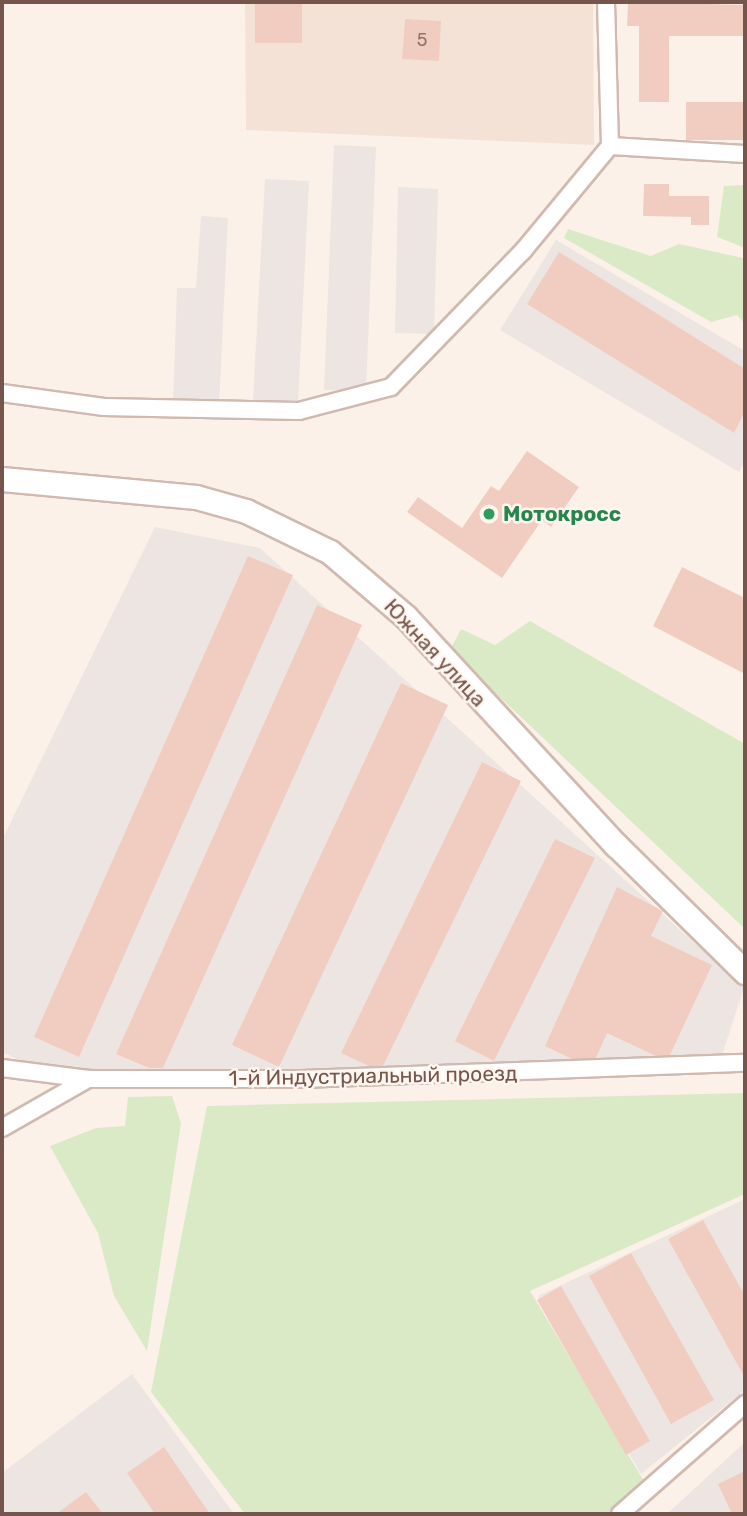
<!DOCTYPE html>
<meta charset="utf-8">
<style>
body{margin:0}
#map{position:relative;width:747px;height:1516px;overflow:hidden;background:#fcf1e8;font-family:Rubik,sans-serif}
div>[style]{position:absolute}
.residential>*{inset:0;background:#f4e2d7}
.industrial>*{inset:0;background:#ede5e1}
.green>*{inset:0;background:#daeac7}
.building>*{inset:0;background:#f1cdc1}
.roads{filter:drop-shadow(2px 0 #d0bab0) drop-shadow(-2px 0 #d0bab0) drop-shadow(0 2px #d0bab0) drop-shadow(0 -2px #d0bab0)}
.street>*{height:16px;margin:-8px;padding:0 8px;transform-origin:8px;border-radius:8px;background:#fff}
.secondary>*{height:23px;margin:-11.5px;padding:0 11.5px;transform-origin:11.5px;border-radius:11.5px;background:#fff}
.dots>*{width:19px;height:19px;translate:-50% -50%;box-sizing:border-box;border:4px solid #fff6ef;border-radius:50%}
span{translate:-50% -50%;white-space:nowrap;text-align:center;line-height:1.15;-webkit-text-stroke:5px #fff6ef;paint-order:stroke}
.number-label{font-size:18px;color:#957369}
.number-label span{-webkit-text-stroke-width:0}
.leisure-label{font-size:21px;color:#27864d;font-weight:700}
.left{translate:0 -50%;text-align:left}
.street-label{font-size:21px;color:#76554c}
.frame{position:absolute;inset:0;border:4px solid #76554c;pointer-events:none}
</style>
<div id="map">
<div class="residential">
<div style="clip-path:polygon(245px 2px,593px 2px,594px 145px,246px 130px)"></div>
</div>
<div class="industrial">
<div style="clip-path:polygon(334px 145px,376px 147px,366px 391px,324px 390px)"></div>
<div style="clip-path:polygon(265px 179px,309px 181px,298px 403px,253px 400px)"></div>
<div style="clip-path:polygon(398px 187px,438px 189px,434px 334px,395px 333px)"></div>
<div style="clip-path:polygon(201px 216px,228px 218px,219px 406px,173px 404px,177px 288px,196px 288px)"></div>
<div style="clip-path:polygon(556px 240px,745px 351px,745px 461px,739px 472px,500px 330px)"></div>
<div style="clip-path:polygon(155px 527px,260px 548px,744px 988px,719px 1064px,72px 1084px,2px 1052px,2px 840px)"></div>
<div style="clip-path:polygon(745px 1199px,745px 1390px,641px 1474px,538px 1296px)"></div>
<div style="clip-path:polygon(132px 1374px,234px 1514px,2px 1514px,2px 1473px)"></div>
<div style="clip-path:polygon(745px 1442px,745px 1514px,667px 1514px)"></div>
</div>
<div class="green">
<div style="clip-path:polygon(745px 185px,745px 248px,717px 237px,724px 186px)"></div>
<div style="clip-path:polygon(568px 229px,651px 256px,679px 244px,743px 258px,745px 324px,737px 315px,711px 322px,564px 238px)"></div>
<div style="clip-path:polygon(530px 621px,745px 744px,745px 929px,450px 650px,461px 629px,495px 645px)"></div>
<div style="clip-path:polygon(745px 1093px,745px 1194px,530px 1291px,645px 1483px,606px 1514px,245px 1514px,151px 1392px,207px 1106px)"></div>
<div style="clip-path:polygon(172px 1096px,181px 1123px,147px 1351px,114px 1296px,98px 1233px,50px 1146px,96px 1128px,125px 1126px,128px 1097px)"></div>
</div>
<div class="building">
<div style="clip-path:polygon(255px 2px,302px 2px,302px 43px,255px 43px)"></div>
<div style="clip-path:polygon(628px 2px,745px 5px,745px 36px,669px 36px,669px 102px,639px 102px,639px 26px,627px 26px)"></div>
<div style="clip-path:polygon(405px 19px,441px 21px,439px 61px,402px 59px)"></div>
<div style="clip-path:polygon(686px 102px,745px 102px,745px 140px,686px 140px)"></div>
<div style="clip-path:polygon(644px 184px,669px 184px,669px 196px,709px 196px,709px 225px,691px 225px,691px 217px,643px 216px)"></div>
<div style="clip-path:polygon(559px 252px,745px 369px,745px 411px,734px 433px,527px 304px)"></div>
<div style="clip-path:polygon(527px 451px,579px 487px,551px 527px,542px 520px,502px 578px,407px 512px,418px 497px,462px 528px,491px 486px,499px 491px)"></div>
<div style="clip-path:polygon(248px 556px,293px 575px,79px 1057px,34px 1037px)"></div>
<div style="clip-path:polygon(682px 567px,745px 598px,745px 674px,653px 626px)"></div>
<div style="clip-path:polygon(317px 605px,362px 625px,163px 1068px,149px 1068px,116px 1054px)"></div>
<div style="clip-path:polygon(401px 683px,448px 705px,279px 1067px,232px 1045px)"></div>
<div style="clip-path:polygon(482px 762px,521px 781px,383px 1066px,369px 1066px,341px 1053px)"></div>
<div style="clip-path:polygon(555px 839px,595px 858px,494px 1061px,455px 1041px)"></div>
<div style="clip-path:polygon(617px 887px,663px 911px,651px 936px,712px 965px,670px 1055px,656px 1056px,607px 1033px,596px 1058px,572px 1059px,545px 1046px)"></div>
<div style="clip-path:polygon(703px 1220px,745px 1296px,745px 1378px,668px 1239px)"></div>
<div style="clip-path:polygon(631px 1253px,714px 1400px,671px 1424px,589px 1276px)"></div>
<div style="clip-path:polygon(561px 1286px,650px 1441px,626px 1455px,537px 1300px)"></div>
<div style="clip-path:polygon(164px 1447px,210px 1514px,155px 1514px,127px 1473px)"></div>
<div style="clip-path:polygon(745px 1471px,745px 1514px,732px 1514px,718px 1484px)"></div>
<div style="clip-path:polygon(86px 1492px,103px 1514px,56px 1514px)"></div>
</div>
<div class="roads">
<div class="street">
<div style="left:606px;top:2px;width:144px;rotate:88.4deg"></div>
<div style="left:610px;top:146px;width:135px;rotate:3.4deg"></div>
<div style="left:2px;top:393px;width:103px;rotate:7.8deg"></div>
<div style="left:104px;top:407px;width:195px;rotate:1.2deg"></div>
<div style="left:299px;top:411px;width:95px;rotate:-14.6deg"></div>
<div style="left:391px;top:387px;width:190px;rotate:-45.9deg"></div>
<div style="left:523px;top:251px;width:136px;rotate:-50.4deg"></div>
<div style="left:2px;top:1068px;width:87px;rotate:7.3deg"></div>
<div style="left:88px;top:1079px;width:214px"></div>
<div style="left:302px;top:1079px;width:443px;rotate:-2.1deg"></div>
<div style="left:2px;top:1128px;width:99px;rotate:-29.7deg"></div>
<div style="left:620px;top:1514px;width:167px;rotate:-41.3deg"></div>
</div>
<div class="secondary">
<div style="left:2px;top:479px;width:195px;rotate:5.3deg"></div>
<div style="left:196px;top:497px;width:52px;rotate:15.6deg"></div>
<div style="left:246px;top:511px;width:93px;rotate:26deg"></div>
<div style="left:330px;top:552px;width:100px;rotate:40.5deg"></div>
<div style="left:406px;top:617px;width:310px;rotate:47.4deg"></div>
<div style="left:616px;top:845px;width:181px;rotate:44.6deg"></div>
</div>
</div>
<div class="dots">
<div style="left:489px;top:514px;background:#2e9e5b"></div>
</div>
<div class="number-label">
<span style="left:422px;top:40px">5</span>
</div>
<div class="leisure-label">
<span class="left" style="left:503px;top:514px">Мотокросс</span>
</div>
<div class="street-label">
<span style="left:435px;top:653px;rotate:47deg">Южная улица</span>
<span style="left:373px;top:1076px;rotate:-1deg">1-й Индустриальный проезд</span>
</div>
<div class="frame"></div>
</div>
